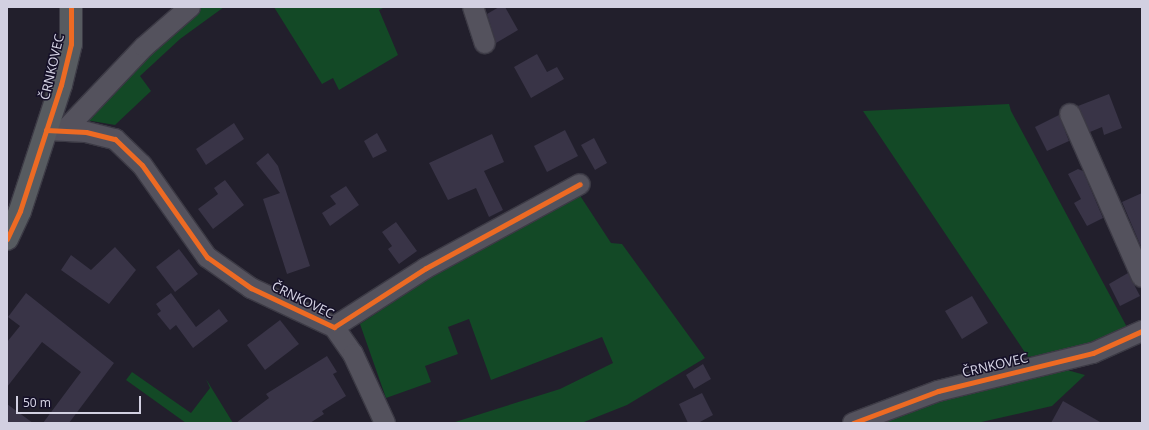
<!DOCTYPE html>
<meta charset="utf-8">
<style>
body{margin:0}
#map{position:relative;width:1149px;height:430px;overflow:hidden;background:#221f2c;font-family:"Noto Sans",sans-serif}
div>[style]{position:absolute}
.green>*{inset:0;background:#134926}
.building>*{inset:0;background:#393447}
.roads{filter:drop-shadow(1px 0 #3c3a45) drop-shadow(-1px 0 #3c3a45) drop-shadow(0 1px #3c3a45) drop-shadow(0 -1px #3c3a45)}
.minor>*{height:20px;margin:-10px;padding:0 10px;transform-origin:10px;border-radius:10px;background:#54525d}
.major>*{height:22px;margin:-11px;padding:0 11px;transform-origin:11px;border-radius:11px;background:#575b60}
.cycleway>*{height:5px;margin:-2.5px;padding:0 2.5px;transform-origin:2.5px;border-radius:2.5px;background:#ed6a23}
span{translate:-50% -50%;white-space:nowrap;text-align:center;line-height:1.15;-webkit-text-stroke:3px #151028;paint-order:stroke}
.street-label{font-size:13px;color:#d2d0e1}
.frame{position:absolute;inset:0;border:8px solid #d2d0e1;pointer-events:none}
.scale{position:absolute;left:16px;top:396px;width:125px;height:18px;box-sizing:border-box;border:2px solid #d2d0e1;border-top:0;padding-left:5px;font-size:12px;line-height:14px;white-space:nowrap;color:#d2d0e1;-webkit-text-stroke:3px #151028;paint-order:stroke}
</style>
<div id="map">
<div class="green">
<div style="clip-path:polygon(199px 7px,224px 7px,180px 39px,140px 76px,151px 91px,115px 125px,86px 120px)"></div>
<div style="clip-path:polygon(274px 7px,385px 7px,379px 10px,398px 55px,339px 90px,333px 78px,322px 84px)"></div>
<div style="clip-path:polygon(1009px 104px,1011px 111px,1128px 329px,1068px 350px,1028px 357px,863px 111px)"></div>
<div style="clip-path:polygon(579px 194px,611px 243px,622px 244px,705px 358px,627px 405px,584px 422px,452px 423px,560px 389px,613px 363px,602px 337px,491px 380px,469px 319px,448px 327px,458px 354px,425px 366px,431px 382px,386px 398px,360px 324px,445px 268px)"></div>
<div style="clip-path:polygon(1067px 370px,1085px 375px,1052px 406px,977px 423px,867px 423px,915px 405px)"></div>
<div style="clip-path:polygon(132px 372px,191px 413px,210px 388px,206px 379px,233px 423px,186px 423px,126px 380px)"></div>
</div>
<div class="building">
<div style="clip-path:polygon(499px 7px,505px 7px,518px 30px,496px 43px,487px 14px)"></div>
<div style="clip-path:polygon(537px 54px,547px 72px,557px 67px,564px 79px,531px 98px,514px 67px)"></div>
<div style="clip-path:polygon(1109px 94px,1122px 128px,1104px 135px,1102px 127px,1090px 132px,1078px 106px)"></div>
<div style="clip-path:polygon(1059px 115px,1069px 141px,1047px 151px,1035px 127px)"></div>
<div style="clip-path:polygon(234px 123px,244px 139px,206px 165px,196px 149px)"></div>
<div style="clip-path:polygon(565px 130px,578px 156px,547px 172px,534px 146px)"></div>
<div style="clip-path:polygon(377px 133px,387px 151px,373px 158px,364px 141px)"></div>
<div style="clip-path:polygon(492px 134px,504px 162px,484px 171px,503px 210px,489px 217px,476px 188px,448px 200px,429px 163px)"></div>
<div style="clip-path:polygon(594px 138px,607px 163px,595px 170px,581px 145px)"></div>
<div style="clip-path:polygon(268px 153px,278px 166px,310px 266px,287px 274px,263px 199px,280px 193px,256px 163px)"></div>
<div style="clip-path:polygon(1078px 169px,1083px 171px,1103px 218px,1087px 226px,1074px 203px,1081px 199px,1068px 174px)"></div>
<div style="clip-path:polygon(225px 180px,244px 205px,213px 229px,198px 209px,218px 194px,214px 188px)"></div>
<div style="clip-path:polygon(346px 186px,359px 205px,330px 226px,322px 213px,336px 204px,330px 196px)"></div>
<div style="clip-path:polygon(1142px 193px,1142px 249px,1122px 202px)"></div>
<div style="clip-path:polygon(396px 222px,417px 251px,399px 264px,388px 249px,392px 246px,382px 232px)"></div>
<div style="clip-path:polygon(115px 247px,136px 270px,109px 304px,61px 270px,71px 255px,91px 270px)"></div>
<div style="clip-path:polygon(179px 249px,198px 274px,175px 292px,156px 267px)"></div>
<div style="clip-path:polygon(1128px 273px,1140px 296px,1120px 306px,1109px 284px)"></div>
<div style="clip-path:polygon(26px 293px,114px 363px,69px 423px,43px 423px,81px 372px,42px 342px,7px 387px,7px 342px,20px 326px,8px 317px)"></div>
<div style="clip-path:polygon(171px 293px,196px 327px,219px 309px,228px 321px,193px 348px,176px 325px,170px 330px,157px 314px,161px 311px,156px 304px)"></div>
<div style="clip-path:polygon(972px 296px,988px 323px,962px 339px,945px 311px)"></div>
<div style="clip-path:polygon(280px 320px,299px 344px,265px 370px,247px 345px)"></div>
<div style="clip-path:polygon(327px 356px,337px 372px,333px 374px,346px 396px,322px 411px,324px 414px,310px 423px,236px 423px,269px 398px,266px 394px)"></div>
<div style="clip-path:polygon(703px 364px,711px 379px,694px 389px,686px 375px)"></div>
<div style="clip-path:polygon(702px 393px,713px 415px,698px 423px,688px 423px,679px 404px)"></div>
<div style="clip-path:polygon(1063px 401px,1102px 423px,1051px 423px)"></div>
<div style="clip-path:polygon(7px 404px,33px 423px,7px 423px)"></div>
</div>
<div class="roads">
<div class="minor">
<div style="left:473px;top:7px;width:38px;rotate:72deg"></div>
<div style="left:1070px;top:114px;width:178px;rotate:66.2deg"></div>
<div style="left:46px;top:130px;width:40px;rotate:2.9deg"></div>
<div style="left:86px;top:132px;width:30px;rotate:14deg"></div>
<div style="left:115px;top:139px;width:37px;rotate:44deg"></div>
<div style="left:142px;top:165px;width:113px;rotate:54.8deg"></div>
<div style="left:207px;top:257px;width:54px;rotate:35.2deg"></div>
<div style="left:251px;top:288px;width:92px;rotate:25.2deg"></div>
<div style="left:334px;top:327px;width:109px;rotate:-32.7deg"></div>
<div style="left:426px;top:268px;width:175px;rotate:-28.6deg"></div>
<div style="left:65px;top:130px;width:115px;rotate:-46.4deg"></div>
<div style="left:144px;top:47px;width:61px;rotate:-41deg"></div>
<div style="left:334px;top:327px;width:33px;rotate:55deg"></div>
<div style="left:353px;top:354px;width:76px;rotate:65.1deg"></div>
<div style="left:853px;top:423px;width:91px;rotate:-20.6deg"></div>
<div style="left:938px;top:391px;width:160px;rotate:-13.8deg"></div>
<div style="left:1093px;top:353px;width:54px;rotate:-24.2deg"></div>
</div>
<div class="major">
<div style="left:7px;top:239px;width:31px;rotate:-65deg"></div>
<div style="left:20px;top:211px;width:133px;rotate:-72deg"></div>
<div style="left:61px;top:85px;width:42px;rotate:-76.3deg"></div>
<div style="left:71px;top:44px;width:37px;rotate:-90deg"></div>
</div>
</div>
<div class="cycleway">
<div style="left:46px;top:130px;width:40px;rotate:2.9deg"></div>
<div style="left:86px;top:132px;width:30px;rotate:14deg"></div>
<div style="left:115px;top:139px;width:37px;rotate:44deg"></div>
<div style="left:142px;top:165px;width:113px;rotate:54.8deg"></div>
<div style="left:207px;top:257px;width:54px;rotate:35.2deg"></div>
<div style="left:251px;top:288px;width:92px;rotate:25.2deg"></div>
<div style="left:334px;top:327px;width:109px;rotate:-32.7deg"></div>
<div style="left:426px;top:268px;width:175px;rotate:-28.6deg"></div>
<div style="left:7px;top:239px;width:31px;rotate:-65deg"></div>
<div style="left:20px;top:211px;width:133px;rotate:-72deg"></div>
<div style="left:61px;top:85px;width:42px;rotate:-76.3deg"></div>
<div style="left:71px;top:44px;width:37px;rotate:-90deg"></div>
<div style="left:853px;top:423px;width:91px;rotate:-20.6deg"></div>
<div style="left:938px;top:391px;width:160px;rotate:-13.8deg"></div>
<div style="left:1093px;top:353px;width:54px;rotate:-24.2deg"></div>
</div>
<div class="street-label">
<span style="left:52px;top:67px;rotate:-77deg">ČRNKOVEC</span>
<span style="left:303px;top:300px;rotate:26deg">ČRNKOVEC</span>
<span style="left:995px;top:365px;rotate:-13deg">ČRNKOVEC</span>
</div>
<div class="frame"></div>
<div class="scale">50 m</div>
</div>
